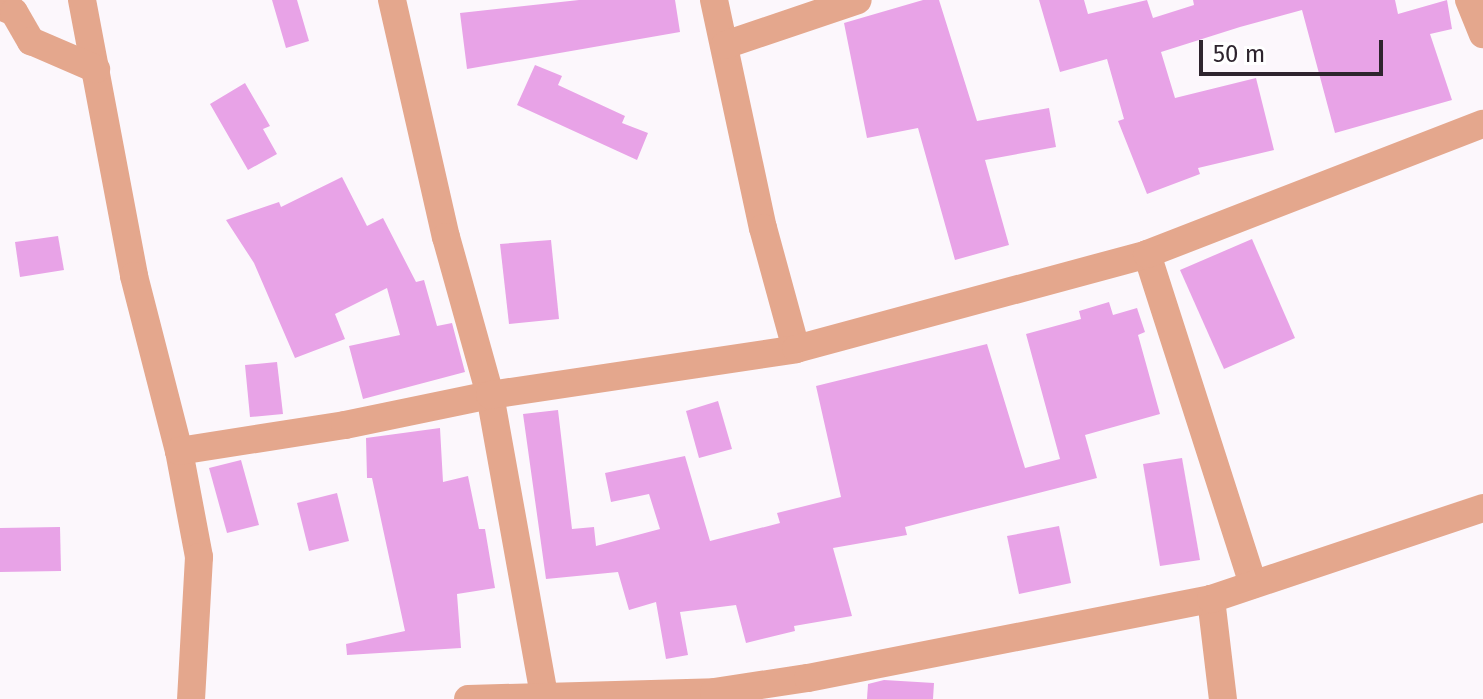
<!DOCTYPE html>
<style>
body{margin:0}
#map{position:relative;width:1483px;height:699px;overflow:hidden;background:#fcf7fc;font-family:"Fira Sans",sans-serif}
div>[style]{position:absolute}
.building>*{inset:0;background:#e8a3e7}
.minor>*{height:28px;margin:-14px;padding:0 14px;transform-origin:14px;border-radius:14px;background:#e4a78d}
span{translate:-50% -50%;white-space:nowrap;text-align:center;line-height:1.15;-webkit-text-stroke:7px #fff;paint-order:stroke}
.scale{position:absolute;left:1199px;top:40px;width:184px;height:36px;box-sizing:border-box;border:4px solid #2e242e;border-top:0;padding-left:10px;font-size:24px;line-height:28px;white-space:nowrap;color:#2e242e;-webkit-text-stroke:6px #fff;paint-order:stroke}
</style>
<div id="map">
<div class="building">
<div style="clip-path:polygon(272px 0,297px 0,309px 41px,286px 48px)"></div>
<div style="clip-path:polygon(579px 0,675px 0,680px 32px,467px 69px,460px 13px)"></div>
<div style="clip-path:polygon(923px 0,939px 0,977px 121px,1049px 108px,1056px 147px,985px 160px,1009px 245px,955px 260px,918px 128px,867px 138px,844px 23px)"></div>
<div style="clip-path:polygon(1039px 0,1084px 0,1088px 14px,1147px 0,1153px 18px,1194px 5px,1193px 0,1395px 0,1398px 14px,1447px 0,1452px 29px,1430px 34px,1452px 100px,1335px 133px,1302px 10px,1240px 27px,1161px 52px,1175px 98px,1256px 78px,1274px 150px,1198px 168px,1200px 174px,1147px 194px,1118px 121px,1124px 119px,1107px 59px,1060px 72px)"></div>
<div style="clip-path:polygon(535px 65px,562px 76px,558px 85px,625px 116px,622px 123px,648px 133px,637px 160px,517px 105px)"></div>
<div style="clip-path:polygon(245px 83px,270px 126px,263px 129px,277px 154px,248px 170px,210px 104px)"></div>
<div style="clip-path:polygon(342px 177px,367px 226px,383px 218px,416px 282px,424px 280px,437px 326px,452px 323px,465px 372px,363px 399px,349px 346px,400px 335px,387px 288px,335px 314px,345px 339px,295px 358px,254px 263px,226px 220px,279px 202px,281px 207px)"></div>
<div style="clip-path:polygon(58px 236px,64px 270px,20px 277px,15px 242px)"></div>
<div style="clip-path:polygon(1252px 239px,1295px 338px,1224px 369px,1180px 270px)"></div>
<div style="clip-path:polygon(551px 240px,559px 319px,509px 324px,500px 244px)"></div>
<div style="clip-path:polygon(1109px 302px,1113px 315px,1137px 308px,1145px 332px,1138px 335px,1160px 414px,1085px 435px,1097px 478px,905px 527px,907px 535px,833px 548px,852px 616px,794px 626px,795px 631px,746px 643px,736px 605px,680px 612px,688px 655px,666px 659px,656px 602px,629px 610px,618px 572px,546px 579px,523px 414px,558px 410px,572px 529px,594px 527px,596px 546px,660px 529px,649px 494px,611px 502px,605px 473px,685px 456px,710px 541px,780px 523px,777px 513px,841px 497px,816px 386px,987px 344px,1025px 468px,1060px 459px,1026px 334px,1081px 319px,1079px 311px)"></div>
<div style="clip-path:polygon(277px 362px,283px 414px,250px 417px,245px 365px)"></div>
<div style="clip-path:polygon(718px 401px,732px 449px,699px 458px,686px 411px)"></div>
<div style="clip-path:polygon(440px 428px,443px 482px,468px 476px,479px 529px,485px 529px,495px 588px,457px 594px,461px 648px,347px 655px,346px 644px,405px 631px,372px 478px,367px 478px,366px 438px)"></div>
<div style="clip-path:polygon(1182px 458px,1200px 560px,1160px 566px,1143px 464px)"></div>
<div style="clip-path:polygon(241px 460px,259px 525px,227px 533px,209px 468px)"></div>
<div style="clip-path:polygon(337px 493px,349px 541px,309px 551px,297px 503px)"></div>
<div style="clip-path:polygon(1059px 526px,1071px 583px,1019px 594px,1007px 536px)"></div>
<div style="clip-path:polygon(60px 527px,61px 571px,0 572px,0 528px)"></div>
<div style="clip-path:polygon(884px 680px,934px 683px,933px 699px,867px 699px,868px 684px)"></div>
</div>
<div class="minor">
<div style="left:82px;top:0;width:281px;rotate:79.3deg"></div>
<div style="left:134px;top:276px;width:181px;rotate:75.6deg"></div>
<div style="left:179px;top:451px;width:108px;rotate:79.3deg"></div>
<div style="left:199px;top:557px;width:142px;rotate:93.2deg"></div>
<div style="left:392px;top:0;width:243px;rotate:77.2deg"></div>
<div style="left:446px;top:237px;width:164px;rotate:74.4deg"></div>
<div style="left:490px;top:395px;width:306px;rotate:79.8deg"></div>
<div style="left:714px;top:0;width:233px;rotate:77.9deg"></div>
<div style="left:763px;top:228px;width:125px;rotate:74.7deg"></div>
<div style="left:1469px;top:0;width:37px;rotate:68deg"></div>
<div style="left:0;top:6px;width:15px;rotate:23deg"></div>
<div style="left:14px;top:12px;width:34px;rotate:60deg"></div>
<div style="left:31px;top:41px;width:71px;rotate:23.3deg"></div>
<div style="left:725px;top:45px;width:140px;rotate:-18.7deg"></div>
<div style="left:1147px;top:254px;width:347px;rotate:72.2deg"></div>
<div style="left:179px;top:451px;width:168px;rotate:-8.9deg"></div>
<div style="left:345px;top:425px;width:148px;rotate:-11.7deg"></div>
<div style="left:490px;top:395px;width:309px;rotate:-8.5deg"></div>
<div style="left:796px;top:349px;width:364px;rotate:-15.1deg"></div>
<div style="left:1147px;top:254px;width:360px;rotate:-21.2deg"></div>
<div style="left:1211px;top:599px;width:101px;rotate:83.2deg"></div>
<div style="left:468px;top:699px;width:246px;rotate:-1.6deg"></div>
<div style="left:714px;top:692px;width:95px;rotate:-8.5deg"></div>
<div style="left:808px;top:678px;width:411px;rotate:-11.1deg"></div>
<div style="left:1211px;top:599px;width:287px;rotate:-18.5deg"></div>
</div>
<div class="scale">50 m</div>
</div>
